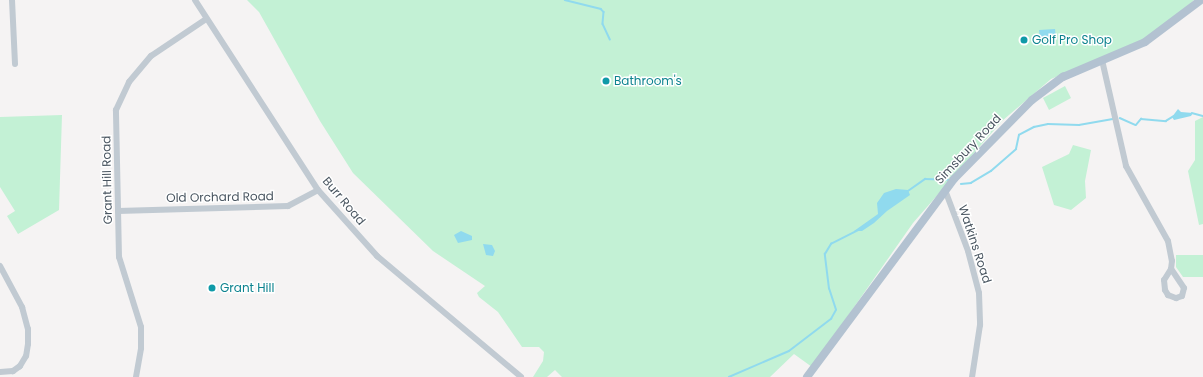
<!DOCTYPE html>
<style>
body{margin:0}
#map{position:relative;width:1203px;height:377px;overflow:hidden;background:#f5f3f3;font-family:Poppins,sans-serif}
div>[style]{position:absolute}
.green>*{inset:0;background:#c3f1d5}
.water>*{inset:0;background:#90daee}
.stream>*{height:1.5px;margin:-0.75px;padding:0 0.75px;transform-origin:0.75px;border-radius:0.75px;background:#90daee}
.minor>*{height:6px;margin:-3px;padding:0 3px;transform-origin:3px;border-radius:3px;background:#c1cad2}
.major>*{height:8px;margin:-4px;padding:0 4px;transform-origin:4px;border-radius:4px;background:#b3c2d1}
.dots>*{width:11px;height:11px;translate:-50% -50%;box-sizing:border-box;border:2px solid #fff;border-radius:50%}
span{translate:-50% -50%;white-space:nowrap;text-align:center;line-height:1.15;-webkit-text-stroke:3px #fff;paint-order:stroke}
.culture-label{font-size:12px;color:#0d838f}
.left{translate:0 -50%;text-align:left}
.street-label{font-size:12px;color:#4a5661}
</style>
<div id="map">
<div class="green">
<div style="clip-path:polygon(247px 0,1194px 0,1166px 25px,1144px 39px,1051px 79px,1002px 121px,913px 223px,812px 367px,794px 354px,770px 377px,562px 377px,555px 370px,547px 377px,533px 377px,543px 361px,544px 352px,539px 347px,522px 347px,498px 312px,479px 297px,477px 293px,485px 286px,433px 251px,353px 173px,320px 121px,259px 12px)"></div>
<div style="clip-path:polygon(1065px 86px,1071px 98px,1049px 110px,1043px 98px)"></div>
<div style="clip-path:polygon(62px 115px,59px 210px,18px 234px,7px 216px,15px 211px,0 187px,0 117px)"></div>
<div style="clip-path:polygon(1203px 117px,1203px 224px,1199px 225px,1188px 171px,1195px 160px,1195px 121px)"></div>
<div style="clip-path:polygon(1073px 145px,1091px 150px,1085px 181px,1086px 198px,1071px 210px,1054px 205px,1042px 167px,1069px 154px)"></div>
<div style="clip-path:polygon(1176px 255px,1203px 255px,1203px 277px,1183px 277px,1176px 267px)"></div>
</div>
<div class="water">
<div style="clip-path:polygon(1055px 29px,1056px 38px,1040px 39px,1039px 30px)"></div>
<div style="clip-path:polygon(1178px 109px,1181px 112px,1193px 113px,1191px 116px,1174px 120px,1172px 117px)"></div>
<div style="clip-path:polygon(896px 189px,908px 190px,910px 195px,887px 211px,874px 223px,862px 231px,854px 231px,878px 214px,877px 203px,884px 193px)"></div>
<div style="clip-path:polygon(461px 231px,472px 236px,472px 240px,458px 243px,454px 235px)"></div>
<div style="clip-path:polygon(483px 244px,492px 245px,495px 251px,493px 256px,486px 255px)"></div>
</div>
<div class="stream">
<div style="left:565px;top:0;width:37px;rotate:14deg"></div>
<div style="left:601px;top:9px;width:4px;rotate:45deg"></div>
<div style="left:604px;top:12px;width:12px;rotate:95deg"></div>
<div style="left:603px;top:24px;width:17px;rotate:65deg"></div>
<div style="left:1192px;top:113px;width:11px;rotate:15deg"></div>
<div style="left:1120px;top:118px;width:17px;rotate:24deg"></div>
<div style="left:1136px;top:125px;width:8px;rotate:-50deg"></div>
<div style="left:1141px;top:119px;width:25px;rotate:5deg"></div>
<div style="left:1166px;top:121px;width:9px;rotate:-32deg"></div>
<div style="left:961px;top:184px;width:10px;rotate:-6deg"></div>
<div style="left:971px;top:183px;width:23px;rotate:-31deg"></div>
<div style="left:991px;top:171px;width:33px;rotate:-41deg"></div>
<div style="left:1016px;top:149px;width:14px;rotate:-78deg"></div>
<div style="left:1019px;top:135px;width:17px;rotate:-28deg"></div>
<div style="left:1034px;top:127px;width:14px;rotate:-12deg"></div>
<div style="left:1048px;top:124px;width:31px;rotate:2deg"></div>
<div style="left:1079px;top:125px;width:34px;rotate:-10deg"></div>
<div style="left:908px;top:191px;width:21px;rotate:-35deg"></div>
<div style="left:925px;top:179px;width:23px;rotate:2deg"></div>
<div style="left:729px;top:377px;width:65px;rotate:-23.4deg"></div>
<div style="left:789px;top:351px;width:53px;rotate:-37.3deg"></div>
<div style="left:831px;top:319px;width:10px;rotate:-61deg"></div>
<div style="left:836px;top:310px;width:22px;rotate:-108deg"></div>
<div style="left:829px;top:289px;width:35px;rotate:-97deg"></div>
<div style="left:825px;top:254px;width:12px;rotate:-59deg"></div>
<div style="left:831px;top:244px;width:30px;rotate:-27deg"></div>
</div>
<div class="minor">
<div style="left:12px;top:0;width:64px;rotate:87.3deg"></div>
<div style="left:195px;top:0;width:226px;rotate:57.1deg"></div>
<div style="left:318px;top:190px;width:89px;rotate:48.2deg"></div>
<div style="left:377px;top:256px;width:188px;rotate:40deg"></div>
<div style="left:1102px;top:60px;width:109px;rotate:77.2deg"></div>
<div style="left:1126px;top:166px;width:86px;rotate:60.8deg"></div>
<div style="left:1168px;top:241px;width:20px;rotate:79deg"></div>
<div style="left:1172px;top:261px;width:8px;rotate:97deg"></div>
<div style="left:1171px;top:269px;width:13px;rotate:122deg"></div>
<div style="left:1164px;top:280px;width:10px;rotate:84deg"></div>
<div style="left:1165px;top:290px;width:6px;rotate:59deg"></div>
<div style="left:1168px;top:295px;width:9px;rotate:21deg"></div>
<div style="left:1176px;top:298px;width:6px;rotate:-18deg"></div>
<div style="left:1182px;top:296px;width:8px;rotate:-76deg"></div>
<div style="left:1184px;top:288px;width:23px;rotate:-124deg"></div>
<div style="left:945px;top:190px;width:65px;rotate:69.3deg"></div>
<div style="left:968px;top:251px;width:43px;rotate:75.3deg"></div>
<div style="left:979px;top:293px;width:32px;rotate:88deg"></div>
<div style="left:980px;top:325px;width:53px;rotate:98.7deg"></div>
<div style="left:118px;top:211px;width:170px;rotate:-1.7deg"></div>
<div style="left:288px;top:206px;width:34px;rotate:-28deg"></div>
<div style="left:0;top:266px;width:47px;rotate:61.8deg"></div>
<div style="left:22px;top:307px;width:23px;rotate:75deg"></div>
<div style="left:28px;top:329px;width:15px;rotate:90deg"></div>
<div style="left:28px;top:344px;width:12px;rotate:99deg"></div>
<div style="left:26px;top:356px;width:12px;rotate:121deg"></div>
<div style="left:20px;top:366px;width:9px;rotate:144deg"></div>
<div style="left:13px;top:371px;width:13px;rotate:176deg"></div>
<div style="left:136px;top:377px;width:29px;rotate:-80deg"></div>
<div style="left:141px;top:348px;width:21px;rotate:-90deg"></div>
<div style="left:141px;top:327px;width:73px;rotate:-107.4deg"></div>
<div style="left:119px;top:257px;width:147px;rotate:-91.2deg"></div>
<div style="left:116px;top:110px;width:31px;rotate:-65deg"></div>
<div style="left:129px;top:82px;width:34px;rotate:-50deg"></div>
<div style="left:151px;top:56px;width:66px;rotate:-33.9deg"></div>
</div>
<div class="major">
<div style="left:807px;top:377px;width:247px;rotate:-53.4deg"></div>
<div style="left:954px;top:179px;width:111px;rotate:-45.4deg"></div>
<div style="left:1032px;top:100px;width:39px;rotate:-37deg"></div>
<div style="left:1063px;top:77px;width:89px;rotate:-23.1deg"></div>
<div style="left:1145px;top:42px;width:70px;rotate:-36.9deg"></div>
</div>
<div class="dots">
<div style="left:1024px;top:40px;background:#0f9aa8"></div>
<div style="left:606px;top:81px;background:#0f9aa8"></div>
<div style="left:212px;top:288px;background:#0f9aa8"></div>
</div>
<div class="culture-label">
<span class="left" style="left:1032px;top:40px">Golf Pro Shop</span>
<span class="left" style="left:614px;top:81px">Bathroom's</span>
<span class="left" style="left:220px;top:288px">Grant Hill</span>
</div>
<div class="street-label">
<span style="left:968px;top:149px;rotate:-47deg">Simsbury Road</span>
<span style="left:107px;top:180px;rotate:-91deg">Grant Hill Road</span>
<span style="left:220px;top:197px;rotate:-1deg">Old Orchard Road</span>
<span style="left:344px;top:201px;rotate:50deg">Burr Road</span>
<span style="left:975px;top:244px;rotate:72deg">Watkins Road</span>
</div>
</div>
